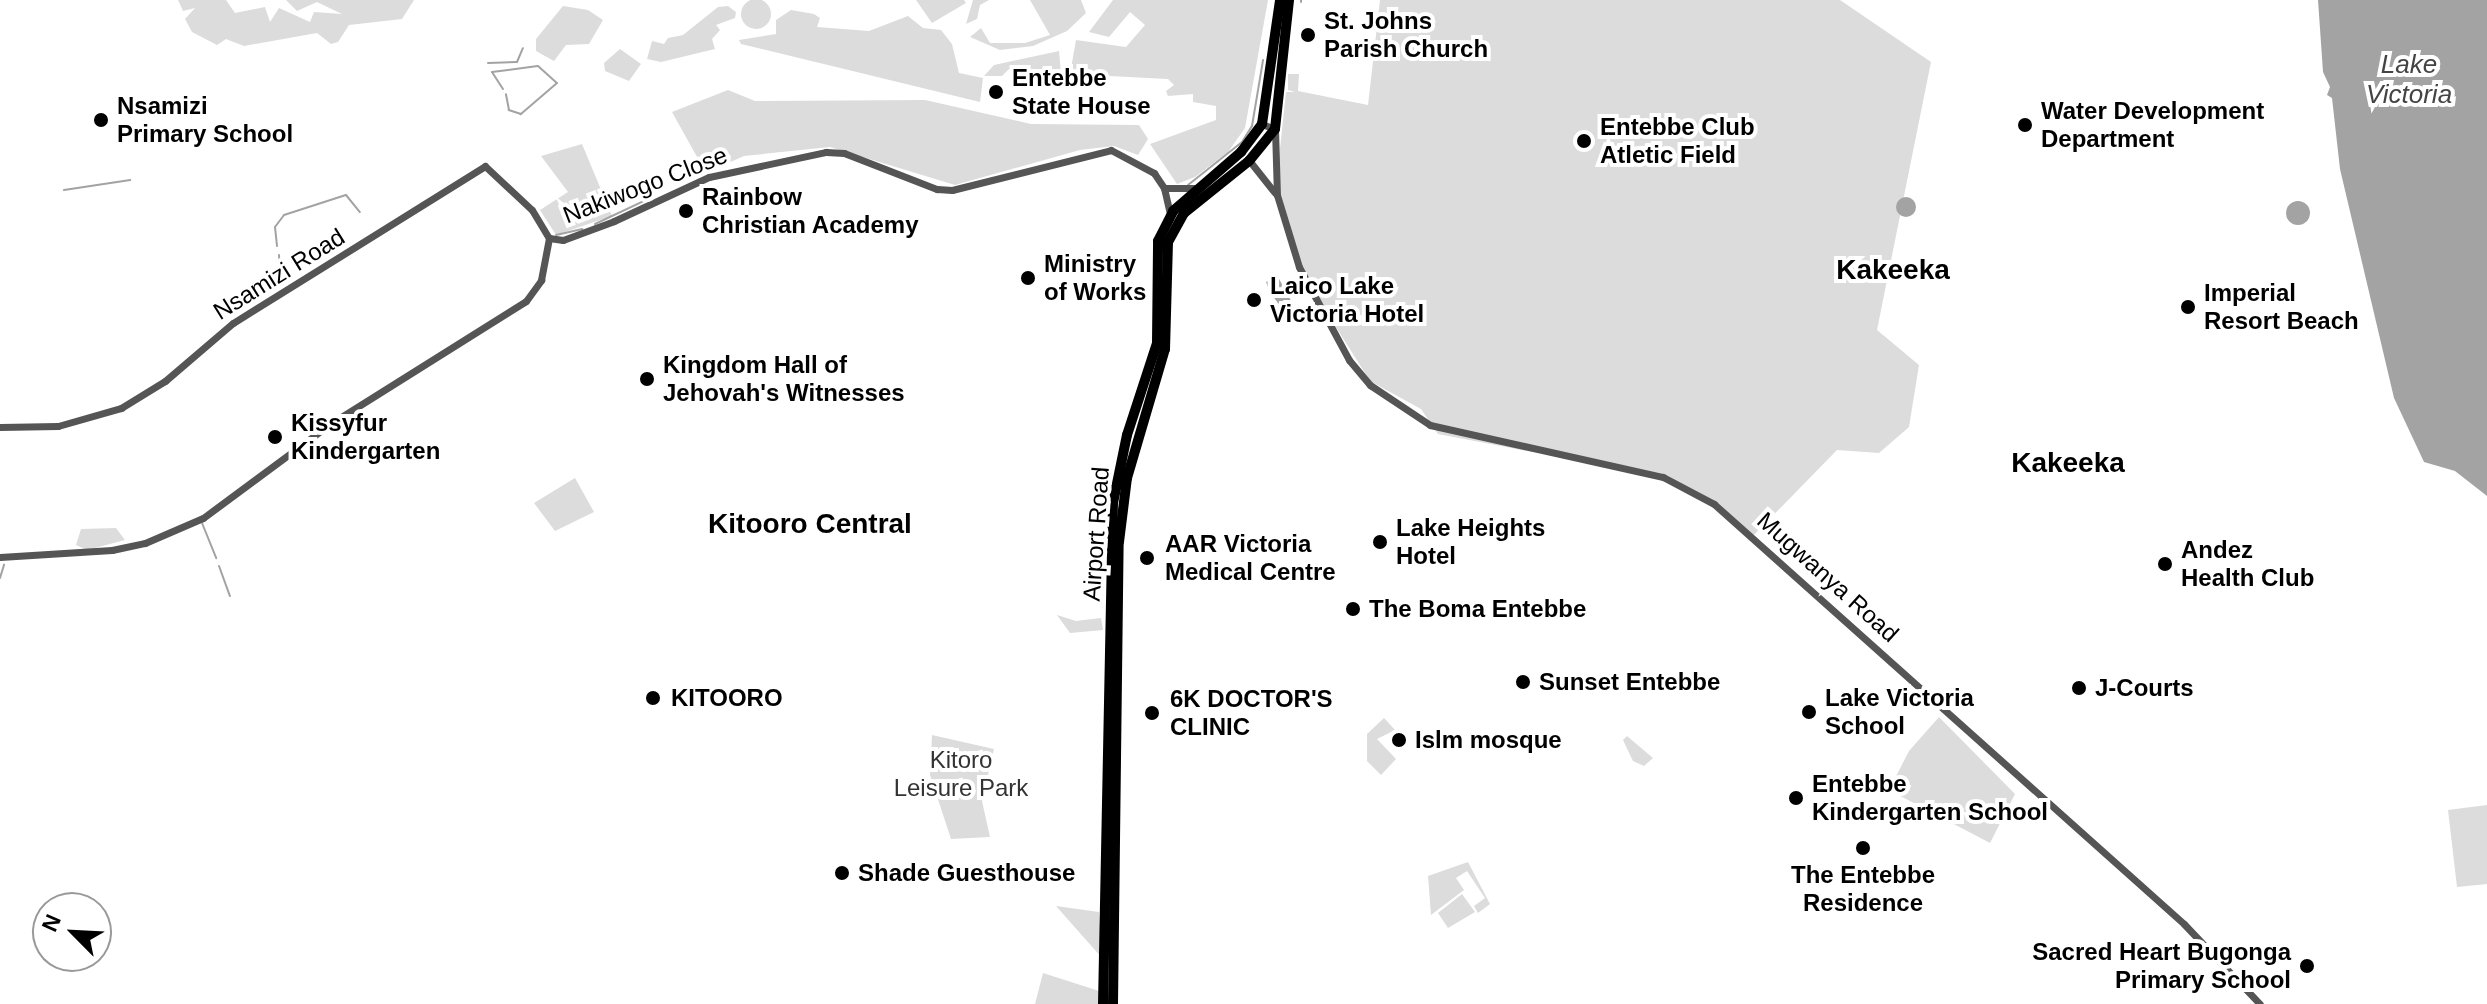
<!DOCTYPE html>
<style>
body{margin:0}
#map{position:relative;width:2487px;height:1004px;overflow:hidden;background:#fff;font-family:Arial,sans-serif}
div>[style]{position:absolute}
.green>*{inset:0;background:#dcdcdc}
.round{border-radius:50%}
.water>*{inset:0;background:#a3a3a3}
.stream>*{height:2px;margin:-1px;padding:0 1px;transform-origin:1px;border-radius:1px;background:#a3a3a3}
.minor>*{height:7px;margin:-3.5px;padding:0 3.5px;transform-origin:3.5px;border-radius:3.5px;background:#555}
.highway>*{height:10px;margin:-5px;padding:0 5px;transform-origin:5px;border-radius:5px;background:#000}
.dots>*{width:22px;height:22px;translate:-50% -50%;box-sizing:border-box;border:4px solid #fff;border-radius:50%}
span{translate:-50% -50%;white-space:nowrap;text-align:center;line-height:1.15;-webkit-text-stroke:8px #fff;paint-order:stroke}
.poi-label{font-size:24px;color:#000;font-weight:700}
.left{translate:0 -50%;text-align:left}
.right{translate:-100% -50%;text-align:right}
.street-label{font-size:24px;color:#000}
.park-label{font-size:24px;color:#333}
.water-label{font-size:26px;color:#444;font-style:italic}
.quarter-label{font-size:28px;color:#000;font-weight:700}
.north{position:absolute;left:32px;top:892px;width:80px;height:80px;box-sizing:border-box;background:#fff;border:2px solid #999;border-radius:50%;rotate:294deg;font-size:22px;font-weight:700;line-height:32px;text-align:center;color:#000}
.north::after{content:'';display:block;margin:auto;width:28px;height:36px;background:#000;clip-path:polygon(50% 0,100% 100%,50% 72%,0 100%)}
</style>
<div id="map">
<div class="green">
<div class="round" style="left:741px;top:-1px;width:30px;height:30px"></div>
<div style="clip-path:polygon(178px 0,226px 0,235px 13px,265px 7px,270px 22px,279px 8px,310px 22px,314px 12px,342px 14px,317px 2px,297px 11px,286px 0,414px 0,402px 19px,349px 25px,338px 42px,331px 44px,317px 33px,244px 46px,226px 39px,217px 45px,192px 32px,185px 19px,195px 8px,183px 11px)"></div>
<div style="clip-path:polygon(916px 0,964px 0,966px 3px,932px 23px)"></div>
<div style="clip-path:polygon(973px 0,989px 0,980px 5px,977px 19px,966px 24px)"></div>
<div style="clip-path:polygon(1030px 0,1081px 0,1086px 13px,1067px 31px,1033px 46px,1000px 50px,970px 37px,981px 28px,990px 43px,1025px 43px,1050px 35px)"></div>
<div style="clip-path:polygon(1113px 0,1268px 0,1245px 128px,1228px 152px,1195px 177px,1177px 184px,1150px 144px,1216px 120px,1216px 106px,1193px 102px,1193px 94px,1168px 96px,1166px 91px,1174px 85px,1168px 79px,1070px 74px,1076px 40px,1126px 47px,1145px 25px,1130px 12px,1109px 37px,1089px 32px)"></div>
<div style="clip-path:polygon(1380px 0,1840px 0,1931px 62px,1877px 330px,1919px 365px,1909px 427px,1879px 453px,1837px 450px,1754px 535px,1670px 478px,1438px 434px,1421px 409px,1370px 381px,1310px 286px,1275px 196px,1286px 92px,1295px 92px,1288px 90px,1288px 74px,1299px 74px,1298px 91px,1368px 105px)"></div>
<div style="clip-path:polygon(563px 6px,588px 10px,603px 20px,589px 44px,566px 45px,554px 61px,536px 51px,536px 39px)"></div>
<div style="clip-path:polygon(728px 6px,736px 12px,735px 18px,716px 25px,720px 30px,712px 39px,715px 49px,661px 62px,647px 59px,652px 41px,664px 44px,668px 38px,683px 35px,718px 7px)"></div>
<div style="clip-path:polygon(791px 10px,814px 14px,820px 18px,817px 27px,869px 31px,908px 16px,923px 28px,941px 30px,952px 44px,959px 73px,983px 78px,980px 102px,741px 44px,739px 40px,776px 34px,776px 20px)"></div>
<div style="clip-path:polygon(620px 49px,641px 64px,629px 81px,605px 71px,604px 63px)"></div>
<div style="clip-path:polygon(1059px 51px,1061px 74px,1009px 69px,1002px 76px,984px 76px,994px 65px)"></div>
<div style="clip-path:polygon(728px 90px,755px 101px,925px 100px,1031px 124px,1139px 125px,1148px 139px,1138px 155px,1114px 146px,1080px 150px,955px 185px,830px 147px,744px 156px,706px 173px,672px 112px)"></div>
<div style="clip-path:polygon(582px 144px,612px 216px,556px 235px,540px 210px,568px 192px,541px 156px)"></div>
<div style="clip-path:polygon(575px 478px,594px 512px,555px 531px,534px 503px)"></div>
<div style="clip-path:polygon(116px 528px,125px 540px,87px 550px,76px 545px,81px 529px)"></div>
<div style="clip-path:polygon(1057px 615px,1076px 621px,1101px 618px,1103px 630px,1070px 633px)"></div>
<div style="clip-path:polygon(1939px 717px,2015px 794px,1990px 843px,1889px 790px,1909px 751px)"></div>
<div style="clip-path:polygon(1384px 718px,1395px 730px,1377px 739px,1396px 759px,1381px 775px,1367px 761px,1367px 734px)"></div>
<div style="clip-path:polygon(932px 735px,994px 749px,982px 801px,990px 837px,951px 839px,930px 775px)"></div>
<div style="clip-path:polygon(1627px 736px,1653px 758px,1644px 766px,1633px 761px,1623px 740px)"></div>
<div style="clip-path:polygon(2487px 805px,2487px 884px,2457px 887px,2448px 810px)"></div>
<div style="clip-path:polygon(1468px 862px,1490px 904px,1478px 913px,1474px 906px,1485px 898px,1467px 871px,1456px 878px,1464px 890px,1431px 915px,1428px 876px)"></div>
<div style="clip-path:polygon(1462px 894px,1475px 912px,1448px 928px,1438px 913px)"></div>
<div style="clip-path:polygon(1056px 906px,1099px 912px,1102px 958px)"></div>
<div style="clip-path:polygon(1043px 973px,1099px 991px,1099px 1004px,1035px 1004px)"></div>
</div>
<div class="water">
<div style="clip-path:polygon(2318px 0,2487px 0,2487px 496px,2455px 471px,2424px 462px,2394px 398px,2340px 169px,2332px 98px,2327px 95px,2330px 87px,2323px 72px)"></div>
<div class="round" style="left:1896px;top:197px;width:20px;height:20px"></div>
<div class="round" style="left:2286px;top:201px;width:24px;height:24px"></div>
<div style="clip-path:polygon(1278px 277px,1295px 308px,1297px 315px,1289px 320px,1273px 296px,1281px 291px,1271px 295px,1266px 282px)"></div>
</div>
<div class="stream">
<div style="left:1301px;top:2px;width:2px;rotate:-90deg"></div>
<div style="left:488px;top:63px;width:29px;rotate:-2deg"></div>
<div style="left:517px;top:62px;width:15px;rotate:-67deg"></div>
<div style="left:503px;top:89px;width:20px;rotate:-123deg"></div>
<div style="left:492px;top:72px;width:46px;rotate:-7.4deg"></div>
<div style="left:538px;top:66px;width:25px;rotate:42deg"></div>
<div style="left:557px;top:83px;width:48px;rotate:139.3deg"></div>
<div style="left:521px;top:114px;width:13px;rotate:-162deg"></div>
<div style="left:509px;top:110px;width:16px;rotate:-101deg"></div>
<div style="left:1188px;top:185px;width:69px;rotate:-38.5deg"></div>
<div style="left:1242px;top:142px;width:19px;rotate:-58deg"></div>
<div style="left:1252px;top:126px;width:67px;rotate:-80.5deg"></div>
<div style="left:64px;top:190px;width:67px;rotate:-8.6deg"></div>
<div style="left:595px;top:224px;width:59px;rotate:-25.3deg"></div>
<div style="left:556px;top:235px;width:27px;rotate:-13deg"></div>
<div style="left:277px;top:246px;width:19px;rotate:-96deg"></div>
<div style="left:275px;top:227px;width:15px;rotate:-53deg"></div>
<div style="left:284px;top:215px;width:65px;rotate:-17.9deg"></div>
<div style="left:346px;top:195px;width:22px;rotate:51deg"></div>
<div style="left:279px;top:255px;width:18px;rotate:87deg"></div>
<div style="left:202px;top:523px;width:38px;rotate:68deg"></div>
<div style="left:219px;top:566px;width:32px;rotate:70deg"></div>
<div style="left:0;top:578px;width:14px;rotate:-73deg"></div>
</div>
<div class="minor">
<div style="left:1262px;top:124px;width:14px;rotate:21deg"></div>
<div style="left:1275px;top:129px;width:66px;rotate:88.3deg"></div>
<div style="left:1277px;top:195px;width:75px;rotate:73deg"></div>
<div style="left:1299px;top:267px;width:106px;rotate:61.7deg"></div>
<div style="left:1349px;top:360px;width:33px;rotate:50deg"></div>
<div style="left:1370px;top:385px;width:72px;rotate:33.7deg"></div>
<div style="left:1430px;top:425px;width:239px;rotate:12.6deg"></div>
<div style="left:1663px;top:477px;width:58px;rotate:27.9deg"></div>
<div style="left:1714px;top:504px;width:630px;rotate:41.78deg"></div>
<div style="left:2184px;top:924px;width:110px;rotate:46.5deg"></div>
<div style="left:1248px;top:159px;width:43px;rotate:51.5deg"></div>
<div style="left:1164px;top:188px;width:32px"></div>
<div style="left:549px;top:238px;width:14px;rotate:8deg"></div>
<div style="left:563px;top:240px;width:54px;rotate:-20.4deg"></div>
<div style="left:614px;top:221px;width:105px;rotate:-24.9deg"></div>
<div style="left:709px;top:177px;width:120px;rotate:-12.1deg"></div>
<div style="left:826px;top:152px;width:18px;rotate:3deg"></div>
<div style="left:844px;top:153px;width:100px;rotate:21.2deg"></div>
<div style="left:937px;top:189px;width:15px;rotate:4deg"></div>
<div style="left:952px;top:190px;width:164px;rotate:-14.1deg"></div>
<div style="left:1111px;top:150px;width:49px;rotate:28.1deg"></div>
<div style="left:1154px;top:173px;width:18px;rotate:56deg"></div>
<div style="left:1164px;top:188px;width:28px;rotate:77deg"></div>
<div style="left:0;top:427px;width:58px;rotate:-1deg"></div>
<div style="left:58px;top:426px;width:66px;rotate:-15.9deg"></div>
<div style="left:121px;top:408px;width:52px;rotate:-31.5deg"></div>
<div style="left:165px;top:381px;width:89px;rotate:-40.5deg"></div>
<div style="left:233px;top:323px;width:297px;rotate:-31.9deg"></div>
<div style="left:485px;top:166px;width:64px;rotate:43.1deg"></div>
<div style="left:532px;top:210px;width:33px;rotate:59deg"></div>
<div style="left:0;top:557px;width:112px;rotate:-3.6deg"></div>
<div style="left:112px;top:550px;width:34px;rotate:-12deg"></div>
<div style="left:145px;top:543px;width:63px;rotate:-23.3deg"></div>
<div style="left:203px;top:518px;width:158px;rotate:-36.5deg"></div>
<div style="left:330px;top:424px;width:231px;rotate:-32.1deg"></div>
<div style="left:526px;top:301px;width:26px;rotate:-54deg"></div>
<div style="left:541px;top:280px;width:43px;rotate:-79.2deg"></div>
</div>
<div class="highway">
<div style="left:1103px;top:1004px;width:501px;rotate:-88.86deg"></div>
<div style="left:1113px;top:503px;width:69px;rotate:-78.4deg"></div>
<div style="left:1127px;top:435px;width:97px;rotate:-71.9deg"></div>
<div style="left:1157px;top:343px;width:102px;rotate:-89.4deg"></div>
<div style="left:1158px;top:241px;width:34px;rotate:-63deg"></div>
<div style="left:1173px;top:211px;width:90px;rotate:-40.9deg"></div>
<div style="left:1241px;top:152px;width:35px;rotate:-53deg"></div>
<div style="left:1262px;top:124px;width:125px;rotate:-81.7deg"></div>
<div style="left:1113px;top:1004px;width:462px;rotate:-89.3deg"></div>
<div style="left:1119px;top:542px;width:64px;rotate:-82.9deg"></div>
<div style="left:1127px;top:478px;width:134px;rotate:-73.6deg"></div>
<div style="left:1165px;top:349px;width:107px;rotate:-88.4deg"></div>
<div style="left:1168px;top:242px;width:33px;rotate:-61deg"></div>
<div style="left:1184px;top:213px;width:83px;rotate:-38.7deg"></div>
<div style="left:1249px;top:161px;width:41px;rotate:-50.9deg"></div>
<div style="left:1275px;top:129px;width:130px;rotate:-83.8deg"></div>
</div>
<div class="dots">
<div style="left:1308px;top:35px;background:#000"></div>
<div style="left:996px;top:92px;background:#000"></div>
<div style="left:101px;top:120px;background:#000"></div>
<div style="left:2025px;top:125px;background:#000"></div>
<div style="left:1584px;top:141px;background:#000"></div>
<div style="left:686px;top:211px;background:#000"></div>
<div style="left:1028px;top:278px;background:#000"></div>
<div style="left:1254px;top:300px;background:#000"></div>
<div style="left:2188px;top:307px;background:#000"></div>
<div style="left:647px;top:379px;background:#000"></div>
<div style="left:275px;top:437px;background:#000"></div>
<div style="left:1380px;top:542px;background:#000"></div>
<div style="left:1147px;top:558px;background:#000"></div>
<div style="left:2165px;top:564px;background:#000"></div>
<div style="left:1353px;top:609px;background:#000"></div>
<div style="left:1523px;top:682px;background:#000"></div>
<div style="left:2079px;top:688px;background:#000"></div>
<div style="left:653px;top:698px;background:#000"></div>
<div style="left:1809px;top:712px;background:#000"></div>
<div style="left:1152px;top:713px;background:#000"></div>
<div style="left:1399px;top:740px;background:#000"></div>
<div style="left:1796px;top:798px;background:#000"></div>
<div style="left:1863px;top:848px;background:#000"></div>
<div style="left:842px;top:873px;background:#000"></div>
<div style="left:2307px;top:966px;background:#000"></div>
</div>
<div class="poi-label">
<span class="left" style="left:1324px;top:35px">St. Johns<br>Parish Church</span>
<span class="left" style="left:1012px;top:92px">Entebbe<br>State House</span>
<span class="left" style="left:117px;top:120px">Nsamizi<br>Primary School</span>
<span class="left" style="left:2041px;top:125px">Water Development<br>Department</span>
<span class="left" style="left:1600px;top:141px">Entebbe Club<br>Atletic Field</span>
<span class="left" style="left:702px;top:211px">Rainbow<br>Christian Academy</span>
<span class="left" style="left:1044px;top:278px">Ministry<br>of Works</span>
<span class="left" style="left:1270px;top:300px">Laico Lake<br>Victoria Hotel</span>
<span class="left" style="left:2204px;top:307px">Imperial<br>Resort Beach</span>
<span class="left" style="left:663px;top:379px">Kingdom Hall of<br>Jehovah's Witnesses</span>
<span class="left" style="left:291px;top:437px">Kissyfur<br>Kindergarten</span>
<span class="left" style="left:1396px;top:542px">Lake Heights<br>Hotel</span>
<span class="left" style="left:1165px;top:558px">AAR Victoria<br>Medical Centre</span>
<span class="left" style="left:2181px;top:564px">Andez<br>Health Club</span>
<span class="left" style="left:1369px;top:609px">The Boma Entebbe</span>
<span class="left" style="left:1539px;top:682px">Sunset Entebbe</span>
<span class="left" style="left:2095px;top:688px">J-Courts</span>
<span class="left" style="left:671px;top:698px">KITOORO</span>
<span class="left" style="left:1825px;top:712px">Lake Victoria<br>School</span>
<span class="left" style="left:1170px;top:713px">6K DOCTOR'S<br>CLINIC</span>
<span class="left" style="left:1415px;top:740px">Islm mosque</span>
<span class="left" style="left:1812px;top:798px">Entebbe<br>Kindergarten School</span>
<span class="left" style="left:858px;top:873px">Shade Guesthouse</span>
<span style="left:1863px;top:889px">The Entebbe<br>Residence</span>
<span class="right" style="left:2291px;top:966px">Sacred Heart Bugonga<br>Primary School</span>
</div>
<div class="street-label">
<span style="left:645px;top:185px;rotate:-21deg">Nakiwogo Close</span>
<span style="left:279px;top:274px;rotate:-32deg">Nsamizi Road</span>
<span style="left:1096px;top:534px;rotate:-86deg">Airport Road</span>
<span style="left:1828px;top:577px;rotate:42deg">Mugwanya Road</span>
</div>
<div class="park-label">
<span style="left:961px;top:774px">Kitoro<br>Leisure Park</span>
</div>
<div class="water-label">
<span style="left:2409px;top:80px">Lake<br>Victoria</span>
</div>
<div class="quarter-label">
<span style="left:1893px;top:270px">Kakeeka</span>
<span style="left:2068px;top:463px">Kakeeka</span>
<span style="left:810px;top:524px">Kitooro Central</span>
</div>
<div class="north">N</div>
</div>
